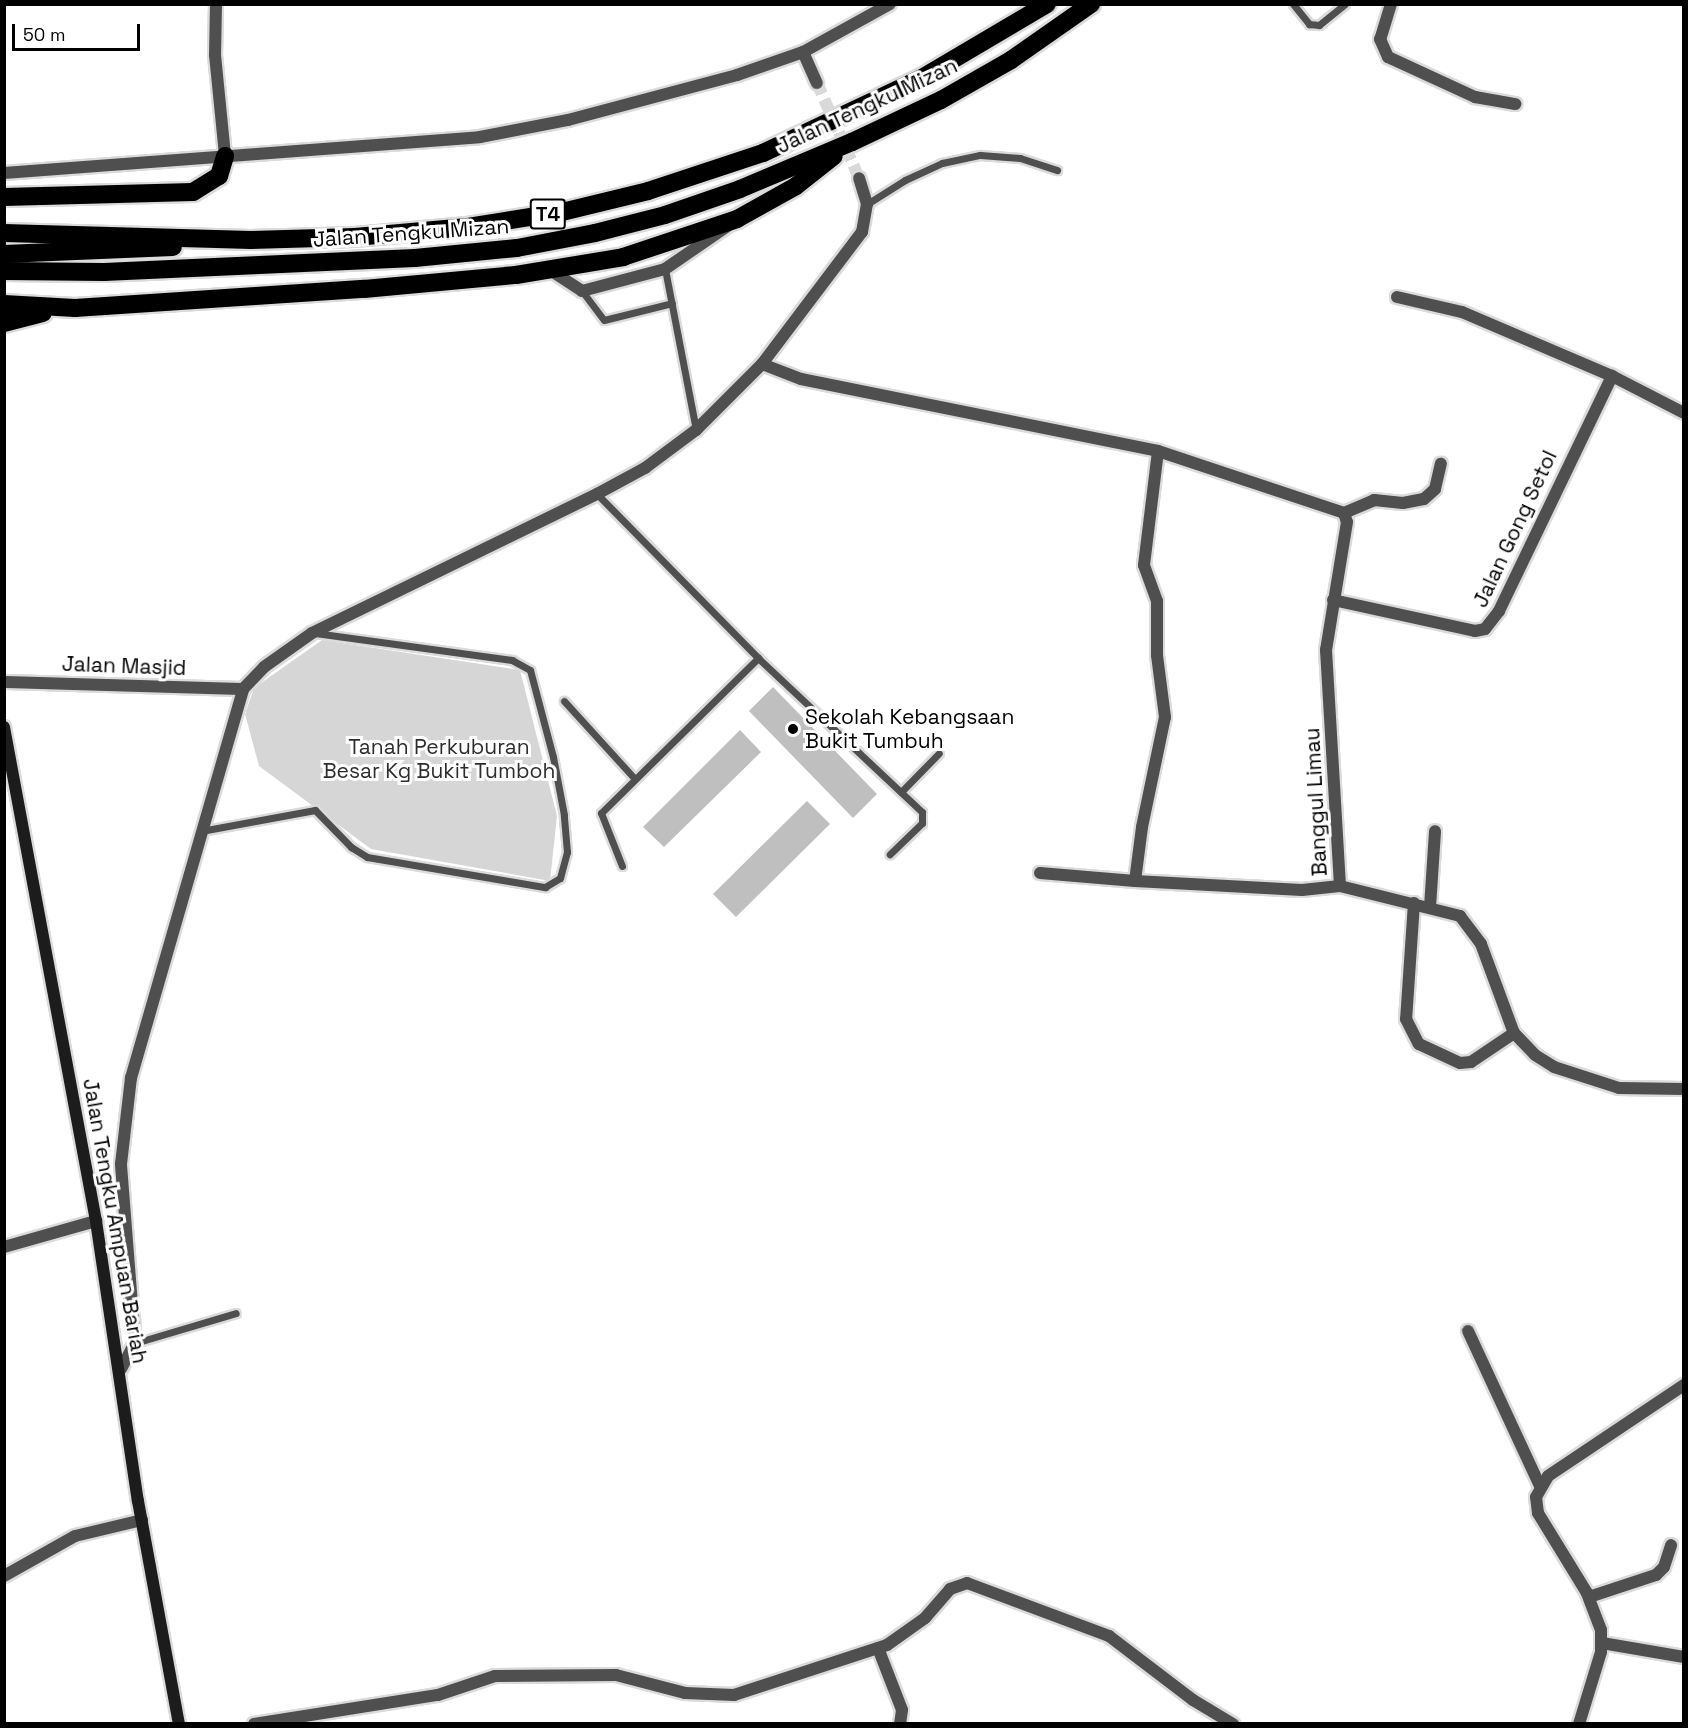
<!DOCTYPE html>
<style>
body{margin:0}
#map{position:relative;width:1688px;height:1728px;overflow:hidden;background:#fff;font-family:"Space Grotesk",sans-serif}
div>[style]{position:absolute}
.green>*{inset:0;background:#d6d6d6}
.building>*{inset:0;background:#bfbfbf}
.street-tunnel>*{height:12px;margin-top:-6px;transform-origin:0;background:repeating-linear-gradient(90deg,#d9d9d9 0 12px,transparent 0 18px)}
.roads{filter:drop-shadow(2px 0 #dbdbdb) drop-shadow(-2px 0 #dbdbdb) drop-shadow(0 2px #dbdbdb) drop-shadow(0 -2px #dbdbdb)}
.lane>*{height:7px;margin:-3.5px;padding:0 3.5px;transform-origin:3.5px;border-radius:3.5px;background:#4f4f4f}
.street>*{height:12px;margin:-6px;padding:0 6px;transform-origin:6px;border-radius:6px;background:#4f4f4f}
.secondary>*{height:12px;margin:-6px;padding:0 6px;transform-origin:6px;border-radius:6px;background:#1c1c1c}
.highway>*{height:18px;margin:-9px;padding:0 9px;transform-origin:9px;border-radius:9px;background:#000}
.dots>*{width:16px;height:16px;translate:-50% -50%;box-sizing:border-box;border:3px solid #fff;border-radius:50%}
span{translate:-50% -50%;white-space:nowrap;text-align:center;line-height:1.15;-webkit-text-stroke:6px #fff;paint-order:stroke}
.shield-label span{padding:2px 4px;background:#fff;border:2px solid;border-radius:4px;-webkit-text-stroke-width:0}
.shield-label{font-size:20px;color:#000;font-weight:700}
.street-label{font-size:21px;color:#000}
.poi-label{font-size:21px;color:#000}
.left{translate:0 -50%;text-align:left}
.park-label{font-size:21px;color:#2d2d2d}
.frame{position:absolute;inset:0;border:6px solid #000;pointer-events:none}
.scale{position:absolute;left:12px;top:24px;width:128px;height:27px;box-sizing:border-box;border:3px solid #000;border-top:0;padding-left:8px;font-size:18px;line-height:21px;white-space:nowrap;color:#000;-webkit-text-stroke:4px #fff;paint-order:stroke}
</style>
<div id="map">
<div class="green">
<div style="clip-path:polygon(322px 640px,520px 670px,557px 816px,550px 881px,371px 849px,259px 766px,245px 714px,254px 688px)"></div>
</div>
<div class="building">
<div style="clip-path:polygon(773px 687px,877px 794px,853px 818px,749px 711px)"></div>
<div style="clip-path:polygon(740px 730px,761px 752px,664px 847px,643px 827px)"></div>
<div style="clip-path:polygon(807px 801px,830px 824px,736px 917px,713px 894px)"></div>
</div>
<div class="street-tunnel">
<div style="left:817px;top:83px;width:104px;rotate:66.1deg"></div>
</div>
<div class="roads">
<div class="lane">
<div style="left:1293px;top:4px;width:26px;rotate:51deg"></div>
<div style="left:1309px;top:24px;width:10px;rotate:6deg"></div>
<div style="left:1319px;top:25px;width:33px;rotate:-39deg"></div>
<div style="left:867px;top:204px;width:45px;rotate:-32.3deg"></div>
<div style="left:905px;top:180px;width:41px;rotate:-24.7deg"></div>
<div style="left:942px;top:163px;width:39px;rotate:-12deg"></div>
<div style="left:980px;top:155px;width:40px;rotate:4.3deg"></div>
<div style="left:1020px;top:158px;width:39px;rotate:18deg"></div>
<div style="left:665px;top:269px;width:164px;rotate:79.1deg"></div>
<div style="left:582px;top:291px;width:36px;rotate:53deg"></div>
<div style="left:604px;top:320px;width:70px;rotate:-14deg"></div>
<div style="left:597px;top:494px;width:230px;rotate:45.5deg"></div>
<div style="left:758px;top:658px;width:225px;rotate:43.2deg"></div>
<div style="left:922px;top:812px;width:11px;rotate:90deg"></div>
<div style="left:922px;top:823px;width:45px;rotate:135.9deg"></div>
<div style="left:564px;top:701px;width:105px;rotate:47.7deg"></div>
<div style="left:901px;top:792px;width:54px;rotate:-45.7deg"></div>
<div style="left:201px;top:831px;width:116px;rotate:-10.4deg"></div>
<div style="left:315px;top:810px;width:52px;rotate:45.8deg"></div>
<div style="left:351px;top:847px;width:19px;rotate:32deg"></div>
<div style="left:367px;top:857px;width:181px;rotate:9.6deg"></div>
<div style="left:545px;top:887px;width:17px;rotate:-31deg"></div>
<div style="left:560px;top:878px;width:27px;rotate:-75deg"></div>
<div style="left:567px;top:852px;width:37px;rotate:-95deg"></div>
<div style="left:564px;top:815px;width:59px;rotate:-100.7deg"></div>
<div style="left:553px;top:757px;width:90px;rotate:-104.8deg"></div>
<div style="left:530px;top:670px;width:21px;rotate:-151deg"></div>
<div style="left:512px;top:660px;width:199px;rotate:-172.2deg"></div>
<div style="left:622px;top:866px;width:57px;rotate:-111.6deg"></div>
<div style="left:601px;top:813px;width:221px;rotate:-44.6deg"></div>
<div style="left:135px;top:1343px;width:105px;rotate:-16.5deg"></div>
</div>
<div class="street">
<div style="left:216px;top:4px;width:51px;rotate:91.1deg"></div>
<div style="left:215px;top:55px;width:101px;rotate:84.3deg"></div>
<div style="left:1391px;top:4px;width:37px;rotate:107deg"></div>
<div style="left:1380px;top:39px;width:20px;rotate:66deg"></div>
<div style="left:1388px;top:57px;width:96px;rotate:24.7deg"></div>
<div style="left:1475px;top:97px;width:41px;rotate:9.9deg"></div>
<div style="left:803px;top:52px;width:34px;rotate:66deg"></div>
<div style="left:4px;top:173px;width:477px;rotate:-4.3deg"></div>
<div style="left:480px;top:137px;width:90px;rotate:-10.9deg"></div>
<div style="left:568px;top:120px;width:175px;rotate:-14.9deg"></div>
<div style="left:737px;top:75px;width:70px;rotate:-19.2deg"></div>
<div style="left:803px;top:52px;width:99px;rotate:-28.9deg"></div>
<div style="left:550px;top:270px;width:38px;rotate:33deg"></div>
<div style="left:582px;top:291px;width:86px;rotate:-14.8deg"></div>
<div style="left:665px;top:269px;width:78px;rotate:-34.5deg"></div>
<div style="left:1397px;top:297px;width:67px;rotate:13deg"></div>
<div style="left:1462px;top:312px;width:163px;rotate:23.1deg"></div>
<div style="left:762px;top:364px;width:42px;rotate:21deg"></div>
<div style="left:801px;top:379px;width:364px;rotate:11.4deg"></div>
<div style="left:1158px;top:451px;width:196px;rotate:18.4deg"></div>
<div style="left:1344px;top:513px;width:9px;rotate:72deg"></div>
<div style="left:1347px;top:522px;width:130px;rotate:99.3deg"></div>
<div style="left:1326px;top:650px;width:236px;rotate:86.6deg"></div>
<div style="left:1340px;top:886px;width:124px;rotate:14deg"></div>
<div style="left:1460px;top:916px;width:35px;rotate:53deg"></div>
<div style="left:1481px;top:944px;width:95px;rotate:69.7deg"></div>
<div style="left:1514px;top:1033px;width:30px;rotate:46deg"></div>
<div style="left:1535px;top:1055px;width:22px;rotate:32deg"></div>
<div style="left:1554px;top:1067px;width:68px;rotate:17.9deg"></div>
<div style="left:1619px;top:1088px;width:65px;rotate:0.9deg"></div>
<div style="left:1344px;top:513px;width:33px;rotate:-23deg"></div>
<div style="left:1374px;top:500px;width:29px;rotate:6deg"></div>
<div style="left:1403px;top:503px;width:21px;rotate:-11deg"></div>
<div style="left:1424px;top:499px;width:15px;rotate:-42deg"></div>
<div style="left:1435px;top:489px;width:26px;rotate:-77deg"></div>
<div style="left:1333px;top:600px;width:145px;rotate:12.3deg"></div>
<div style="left:1475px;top:631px;width:10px;rotate:-11deg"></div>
<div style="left:1485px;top:629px;width:23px;rotate:-52deg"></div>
<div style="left:1499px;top:611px;width:261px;rotate:-64.3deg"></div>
<div style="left:1612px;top:376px;width:81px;rotate:27.2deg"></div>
<div style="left:4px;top:682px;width:239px;rotate:1.7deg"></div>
<div style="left:1040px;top:873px;width:95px;rotate:4.8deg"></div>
<div style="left:1135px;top:881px;width:54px;rotate:-82.6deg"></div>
<div style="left:1142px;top:827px;width:112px;rotate:-78.2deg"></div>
<div style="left:1165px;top:717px;width:63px;rotate:-97.4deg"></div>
<div style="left:1157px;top:655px;width:54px;rotate:-90deg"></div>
<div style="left:1157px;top:601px;width:38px;rotate:-110deg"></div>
<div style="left:1144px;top:565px;width:115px;rotate:-83deg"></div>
<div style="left:1135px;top:881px;width:167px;rotate:3.1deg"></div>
<div style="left:1302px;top:890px;width:38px;rotate:-6deg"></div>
<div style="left:1414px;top:903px;width:116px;rotate:93.9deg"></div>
<div style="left:1406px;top:1019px;width:28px;rotate:63deg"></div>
<div style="left:1419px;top:1044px;width:45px;rotate:24.9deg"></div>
<div style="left:1460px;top:1063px;width:11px;rotate:-5deg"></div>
<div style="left:1471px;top:1062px;width:52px;rotate:-34deg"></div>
<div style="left:1430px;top:907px;width:76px;rotate:-86.2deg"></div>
<div style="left:4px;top:1247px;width:96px;rotate:-15.8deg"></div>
<div style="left:1468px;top:1331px;width:171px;rotate:65.1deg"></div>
<div style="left:121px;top:1369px;width:30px;rotate:-62deg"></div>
<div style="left:135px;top:1343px;width:180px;rotate:-94.5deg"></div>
<div style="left:121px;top:1164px;width:87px;rotate:-83.4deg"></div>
<div style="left:131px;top:1078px;width:405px;rotate:-73.9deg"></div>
<div style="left:243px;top:689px;width:30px;rotate:-46deg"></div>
<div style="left:264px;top:667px;width:59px;rotate:-35.3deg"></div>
<div style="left:312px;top:633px;width:317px;rotate:-26deg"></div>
<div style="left:597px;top:494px;width:55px;rotate:-28.4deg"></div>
<div style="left:645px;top:468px;width:64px;rotate:-36.7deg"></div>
<div style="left:696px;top:430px;width:93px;rotate:-45deg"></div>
<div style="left:762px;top:364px;width:166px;rotate:-52.9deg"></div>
<div style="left:862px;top:232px;width:28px;rotate:-80deg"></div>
<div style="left:867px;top:204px;width:27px;rotate:-107deg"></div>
<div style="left:4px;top:1576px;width:81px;rotate:-29.4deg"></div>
<div style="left:75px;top:1536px;width:69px;rotate:-13.4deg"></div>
<div style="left:1589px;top:1597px;width:71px;rotate:-18.2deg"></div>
<div style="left:1656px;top:1575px;width:11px;rotate:-45deg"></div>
<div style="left:1664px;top:1567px;width:23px;rotate:-72deg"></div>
<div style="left:1602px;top:1643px;width:83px;rotate:9.7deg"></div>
<div style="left:878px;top:1648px;width:66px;rotate:68.8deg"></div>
<div style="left:902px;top:1710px;width:14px;rotate:98deg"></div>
<div style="left:254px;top:1724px;width:186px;rotate:-9deg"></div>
<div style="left:438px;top:1695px;width:60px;rotate:-18.4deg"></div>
<div style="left:495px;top:1676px;width:121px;rotate:-0.5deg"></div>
<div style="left:616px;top:1675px;width:71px;rotate:14.6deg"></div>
<div style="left:685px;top:1693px;width:49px;rotate:2.3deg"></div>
<div style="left:734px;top:1695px;width:161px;rotate:-18.1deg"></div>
<div style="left:887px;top:1645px;width:47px;rotate:-35.4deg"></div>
<div style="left:925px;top:1618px;width:38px;rotate:-49deg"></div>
<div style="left:950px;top:1589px;width:18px;rotate:-19deg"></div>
<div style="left:967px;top:1583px;width:152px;rotate:20.5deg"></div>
<div style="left:1109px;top:1636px;width:106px;rotate:37.3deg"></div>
<div style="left:1193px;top:1700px;width:47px;rotate:31deg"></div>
<div style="left:1579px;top:1724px;width:75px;rotate:-73deg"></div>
<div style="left:1601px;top:1652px;width:22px;rotate:-90deg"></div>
<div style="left:1601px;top:1630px;width:40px;rotate:-111deg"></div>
<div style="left:1587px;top:1593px;width:94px;rotate:-121.5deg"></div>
<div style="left:1538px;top:1513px;width:16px;rotate:-97deg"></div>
<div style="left:1536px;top:1497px;width:24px;rotate:-60deg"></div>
<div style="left:1548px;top:1476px;width:164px;rotate:-33.8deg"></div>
</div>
<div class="secondary">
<div style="left:4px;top:727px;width:502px;rotate:79.45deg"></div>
<div style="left:96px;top:1221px;width:283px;rotate:81.5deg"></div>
<div style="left:138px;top:1501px;width:227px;rotate:79.6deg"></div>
</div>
<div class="highway">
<div style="left:4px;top:197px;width:189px;rotate:-1.5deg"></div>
<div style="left:193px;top:192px;width:31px;rotate:-32deg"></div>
<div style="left:219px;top:176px;width:21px;rotate:-73deg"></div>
<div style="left:4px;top:233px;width:247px;rotate:1.6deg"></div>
<div style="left:251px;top:240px;width:104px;rotate:-1.7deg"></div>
<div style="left:355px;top:237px;width:113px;rotate:-5.1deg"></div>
<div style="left:468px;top:227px;width:95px;rotate:-9.1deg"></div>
<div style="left:562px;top:212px;width:89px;rotate:-13.7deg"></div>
<div style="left:648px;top:191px;width:121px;rotate:-18.3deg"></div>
<div style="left:763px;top:153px;width:176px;rotate:-25.3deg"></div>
<div style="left:922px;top:78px;width:145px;rotate:-30.6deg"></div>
<div style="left:4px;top:254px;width:169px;rotate:-2.4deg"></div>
<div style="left:4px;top:271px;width:100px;rotate:0.6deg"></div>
<div style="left:104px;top:272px;width:311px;rotate:-2.6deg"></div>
<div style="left:415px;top:258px;width:102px;rotate:-5.6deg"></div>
<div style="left:517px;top:248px;width:79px;rotate:-10.9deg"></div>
<div style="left:595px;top:233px;width:72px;rotate:-14.4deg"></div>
<div style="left:665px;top:215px;width:79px;rotate:-19.1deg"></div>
<div style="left:740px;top:189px;width:121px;rotate:-22.8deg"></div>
<div style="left:852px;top:142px;width:98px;rotate:-25.3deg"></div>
<div style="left:941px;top:100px;width:81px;rotate:-29.7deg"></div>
<div style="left:1011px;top:60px;width:98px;rotate:-35deg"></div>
<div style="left:4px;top:304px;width:71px;rotate:3.2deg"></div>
<div style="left:75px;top:308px;width:290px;rotate:-3.8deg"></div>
<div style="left:364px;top:289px;width:153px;rotate:-5.3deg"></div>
<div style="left:516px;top:275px;width:109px;rotate:-9.5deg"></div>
<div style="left:623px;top:257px;width:120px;rotate:-18.4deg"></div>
<div style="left:737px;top:219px;width:68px;rotate:-29.2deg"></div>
<div style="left:796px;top:186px;width:48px;rotate:-38.3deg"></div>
<div style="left:4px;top:323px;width:40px;rotate:-14.4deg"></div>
</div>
</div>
<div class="dots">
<div style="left:793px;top:729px;background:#000"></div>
</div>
<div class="shield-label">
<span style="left:548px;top:214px">T4</span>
</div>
<div class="street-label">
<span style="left:867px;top:106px;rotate:-25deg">Jalan Tengku Mizan</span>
<span style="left:411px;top:233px;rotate:-4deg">Jalan Tengku Mizan</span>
<span style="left:1515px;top:529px;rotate:-65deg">Jalan Gong Setol</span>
<span style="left:124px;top:666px;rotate:2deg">Jalan Masjid</span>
<span style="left:1316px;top:802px;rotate:-93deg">Banggul Limau</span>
<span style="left:115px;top:1221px;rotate:80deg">Jalan Tengku Ampuan Bariah</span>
</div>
<div class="poi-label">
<span class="left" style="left:805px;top:729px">Sekolah Kebangsaan<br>Bukit Tumbuh</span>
</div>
<div class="park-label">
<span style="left:439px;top:759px">Tanah Perkuburan<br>Besar Kg Bukit Tumboh</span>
</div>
<div class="frame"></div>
<div class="scale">50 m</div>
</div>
